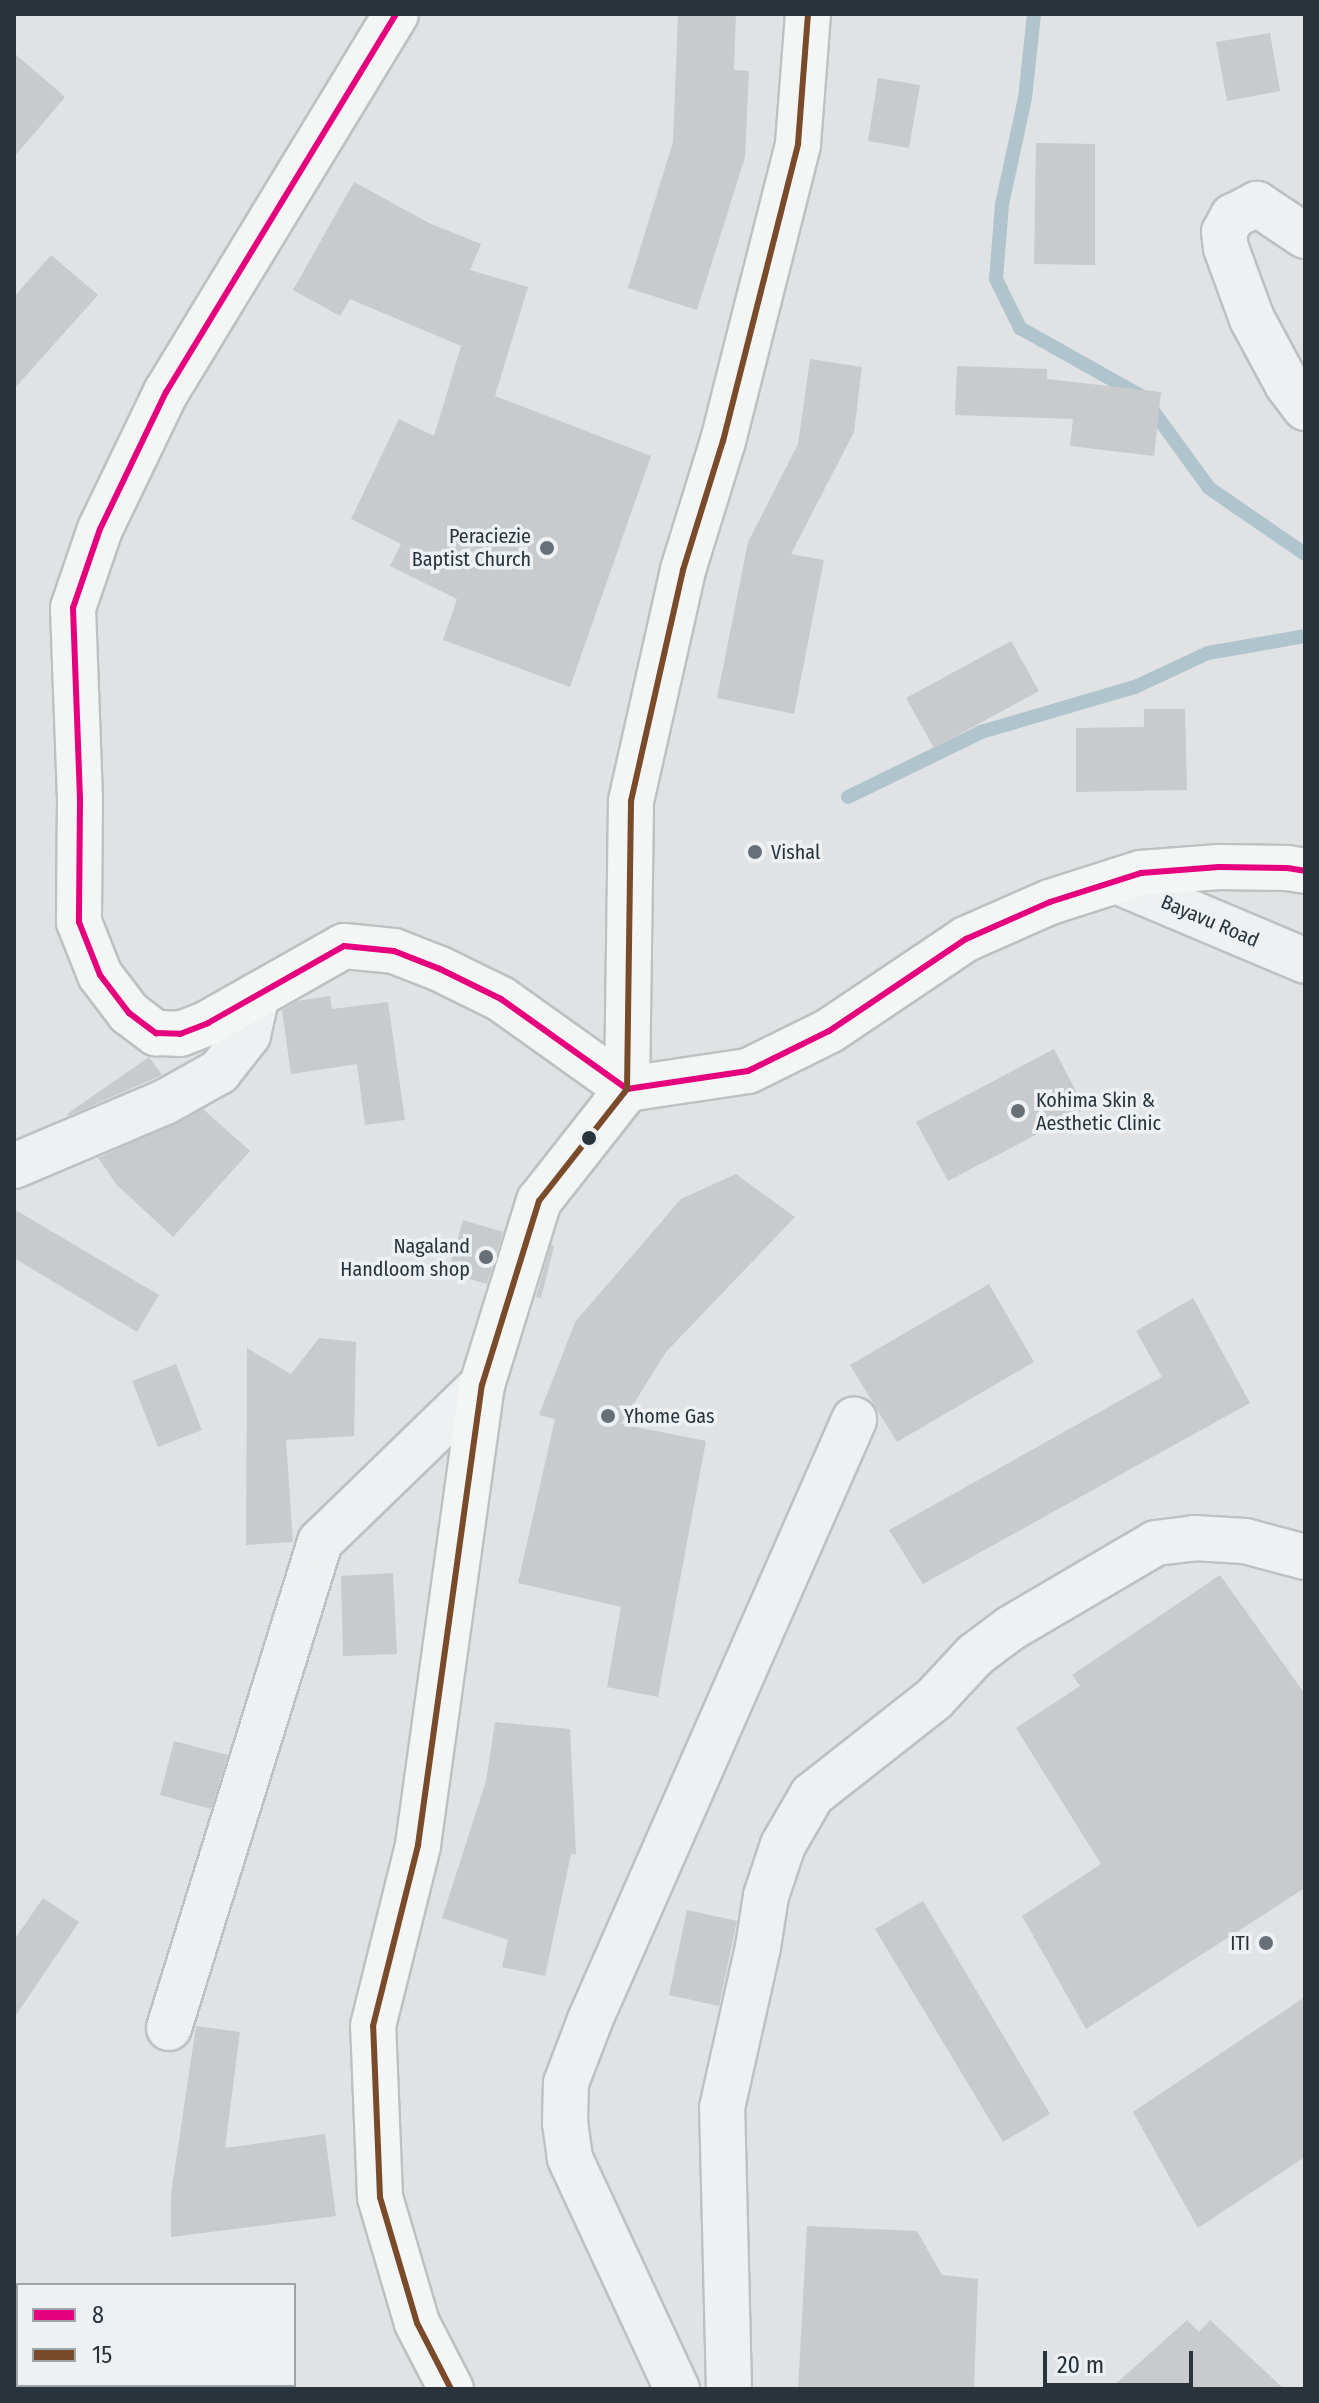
<!DOCTYPE html>
<style>
body{margin:0}
#map{position:relative;width:1319px;height:2403px;overflow:hidden;background:#e0e2e4;font-family:"Fira Sans Condensed",sans-serif}
div>[style]{position:absolute}
.stream>*{height:14px;margin:-7px;padding:0 7px;transform-origin:7px;border-radius:7px;background:#b0c4ce}
.building>*{inset:0;background:#c8cacc}
.roads{filter:drop-shadow(2px 0 #bec0c2) drop-shadow(-2px 0 #bec0c2) drop-shadow(0 2px #bec0c2) drop-shadow(0 -2px #bec0c2)}
.minor>*{height:44px;margin:-22px;padding:0 22px;transform-origin:22px;border-radius:22px;background:#eff0f1}
.major>*{height:44px;margin:-22px;padding:0 22px;transform-origin:22px;border-radius:22px;background:#f4f5f5}
.highway>*{height:44px;margin:-22px;padding:0 22px;transform-origin:22px;border-radius:22px;background:#f4f5f5}
.bus-1>*{height:6px;margin:-3px;padding:0 3px;transform-origin:3px;border-radius:3px;background:#e5007d}
.bus-2>*{height:6px;margin:-3px;padding:0 3px;transform-origin:3px;border-radius:3px;background:#7a4b2a}
.dots>*{width:22px;height:22px;translate:-50% -50%;box-sizing:border-box;border:4px solid #edf1f4;border-radius:50%}
span{translate:-50% -50%;white-space:nowrap;text-align:center;line-height:1.15;-webkit-text-stroke:7px #edf1f4;paint-order:stroke}
.poi-label{font-size:20px;color:#28333c}
.right{translate:-100% -50%;text-align:right}
.left{translate:0 -50%;text-align:left}
.street-label{font-size:20px;color:#28333c}
.frame{position:absolute;inset:0;border:16px solid #28333c;pointer-events:none}
.legend{position:absolute;left:16px;top:2283px;width:280px;height:104px;box-sizing:border-box;background:#edf1f4;border:2px solid #9ea5aa;margin:0;padding:10px 14px;list-style:none;font-size:24px;color:#28333c}
.legend li{display:flex;align-items:center;gap:16px;height:40px}
.legend b{width:40px;border:2px solid #9ea5aa}
.scale{position:absolute;left:1043px;top:2351px;width:150px;height:36px;box-sizing:border-box;border:4px solid #28333c;border-top:0;padding-left:10px;font-size:24px;line-height:28px;white-space:nowrap;color:#28333c;-webkit-text-stroke:6px #edf1f4;paint-order:stroke}
</style>
<div id="map">
<div class="stream">
<div style="left:1034px;top:14px;width:84px;rotate:96.1deg"></div>
<div style="left:1025px;top:98px;width:108px;rotate:102.2deg"></div>
<div style="left:1002px;top:204px;width:75px;rotate:94.6deg"></div>
<div style="left:996px;top:279px;width:55px;rotate:63.9deg"></div>
<div style="left:1020px;top:328px;width:141px;rotate:29.3deg"></div>
<div style="left:1143px;top:397px;width:112px;rotate:54deg"></div>
<div style="left:1209px;top:488px;width:116px;rotate:34.5deg"></div>
<div style="left:848px;top:797px;width:148px;rotate:-26deg"></div>
<div style="left:981px;top:732px;width:160px;rotate:-16.3deg"></div>
<div style="left:1135px;top:687px;width:81px;rotate:-25deg"></div>
<div style="left:1208px;top:653px;width:98px;rotate:-9.9deg"></div>
</div>
<div class="building">
<div style="clip-path:polygon(678px 14px,736px 14px,734px 70px,749px 71px,745px 157px,697px 310px,628px 288px,673px 142px)"></div>
<div style="clip-path:polygon(1270px 33px,1280px 91px,1227px 101px,1216px 42px)"></div>
<div style="clip-path:polygon(14px 53px,65px 97px,14px 157px)"></div>
<div style="clip-path:polygon(878px 78px,920px 85px,909px 148px,868px 141px)"></div>
<div style="clip-path:polygon(1036px 143px,1095px 144px,1095px 265px,1034px 264px)"></div>
<div style="clip-path:polygon(354px 182px,429px 223px,481px 244px,470px 270px,528px 287px,495px 396px,651px 456px,570px 687px,443px 640px,457px 599px,390px 566px,401px 544px,351px 519px,399px 419px,434px 436px,461px 346px,350px 299px,340px 316px,293px 290px)"></div>
<div style="clip-path:polygon(51px 255px,98px 295px,14px 389px,14px 297px)"></div>
<div style="clip-path:polygon(810px 359px,862px 367px,854px 432px,791px 554px,824px 560px,794px 714px,717px 698px,748px 542px,798px 444px)"></div>
<div style="clip-path:polygon(957px 366px,1047px 369px,1047px 379px,1161px 392px,1154px 456px,1070px 446px,1073px 419px,955px 415px)"></div>
<div style="clip-path:polygon(1011px 641px,1039px 691px,934px 748px,906px 698px)"></div>
<div style="clip-path:polygon(1144px 709px,1185px 709px,1187px 790px,1076px 792px,1076px 728px,1144px 727px)"></div>
<div style="clip-path:polygon(330px 996px,332px 1009px,388px 1002px,405px 1120px,365px 1125px,357px 1064px,291px 1074px,282px 1010px,297px 1001px)"></div>
<div style="clip-path:polygon(1054px 1049px,1085px 1109px,948px 1181px,916px 1122px)"></div>
<div style="clip-path:polygon(149px 1057px,162px 1075px,68px 1116px,67px 1114px)"></div>
<div style="clip-path:polygon(203px 1109px,250px 1151px,173px 1237px,117px 1185px,98px 1158px)"></div>
<div style="clip-path:polygon(736px 1174px,795px 1217px,666px 1352px,621px 1424px,706px 1441px,658px 1697px,607px 1687px,621px 1607px,518px 1583px,555px 1419px,539px 1415px,575px 1322px,681px 1199px)"></div>
<div style="clip-path:polygon(14px 1209px,159px 1295px,137px 1332px,14px 1258px)"></div>
<div style="clip-path:polygon(463px 1220px,503px 1232px,487px 1284px,448px 1273px)"></div>
<div style="clip-path:polygon(551px 1245px,554px 1246px,541px 1298px,536px 1297px)"></div>
<div style="clip-path:polygon(989px 1284px,1034px 1362px,897px 1442px,850px 1365px)"></div>
<div style="clip-path:polygon(1193px 1298px,1250px 1403px,923px 1584px,889px 1530px,1162px 1377px,1136px 1331px)"></div>
<div style="clip-path:polygon(319px 1338px,356px 1342px,354px 1436px,286px 1440px,293px 1542px,246px 1545px,247px 1348px,291px 1374px)"></div>
<div style="clip-path:polygon(176px 1364px,202px 1430px,158px 1447px,132px 1381px)"></div>
<div style="clip-path:polygon(393px 1573px,397px 1654px,343px 1656px,341px 1576px)"></div>
<div style="clip-path:polygon(1220px 1575px,1305px 1694px,1305px 1888px,1086px 2029px,1022px 1916px,1101px 1864px,1016px 1728px,1080px 1686px,1072px 1675px)"></div>
<div style="clip-path:polygon(495px 1722px,570px 1729px,576px 1854px,571px 1854px,545px 1976px,502px 1967px,508px 1940px,442px 1918px,486px 1781px)"></div>
<div style="clip-path:polygon(174px 1741px,228px 1755px,211px 1809px,160px 1795px)"></div>
<div style="clip-path:polygon(43px 1898px,79px 1922px,14px 2018px,14px 1940px)"></div>
<div style="clip-path:polygon(923px 1901px,1050px 2114px,1003px 2142px,875px 1929px)"></div>
<div style="clip-path:polygon(687px 1910px,737px 1921px,719px 2006px,669px 1995px)"></div>
<div style="clip-path:polygon(1305px 1997px,1305px 2157px,1198px 2228px,1133px 2112px)"></div>
<div style="clip-path:polygon(196px 2026px,240px 2032px,225px 2148px,325px 2134px,336px 2216px,171px 2237px,171px 2194px)"></div>
<div style="clip-path:polygon(807px 2226px,917px 2231px,942px 2275px,978px 2279px,974px 2389px,798px 2389px)"></div>
<div style="clip-path:polygon(1187px 2320px,1199px 2332px,1210px 2320px,1284px 2389px,1110px 2389px)"></div>
</div>
<div class="roads">
<div class="minor">
<div style="left:1305px;top:236px;width:58px;rotate:-146.3deg"></div>
<div style="left:1257px;top:204px;width:27px;rotate:153deg"></div>
<div style="left:1233px;top:216px;width:18px;rotate:119deg"></div>
<div style="left:1224px;top:232px;width:16px;rotate:83deg"></div>
<div style="left:1226px;top:248px;width:76px;rotate:69.9deg"></div>
<div style="left:1252px;top:319px;width:74px;rotate:61.7deg"></div>
<div style="left:1287px;top:384px;width:30px;rotate:53deg"></div>
<div style="left:1116px;top:881px;width:205px;rotate:22.9deg"></div>
<div style="left:14px;top:1166px;width:164px;rotate:-23deg"></div>
<div style="left:165px;top:1102px;width:62px;rotate:-29.1deg"></div>
<div style="left:219px;top:1072px;width:47px;rotate:-51.9deg"></div>
<div style="left:248px;top:1035px;width:41px;rotate:-77.3deg"></div>
<div style="left:169px;top:2028px;width:509px;rotate:-72.74deg"></div>
<div style="left:320px;top:1542px;width:226px;rotate:-44.1deg"></div>
<div style="left:677px;top:2389px;width:255px;rotate:-114.9deg"></div>
<div style="left:570px;top:2158px;width:35px;rotate:-98deg"></div>
<div style="left:565px;top:2123px;width:40px;rotate:-88.6deg"></div>
<div style="left:566px;top:2083px;width:67px;rotate:-69.1deg"></div>
<div style="left:590px;top:2020px;width:656px;rotate:-66.25deg"></div>
<div style="left:729px;top:2389px;width:281px;rotate:-91.4deg"></div>
<div style="left:722px;top:2108px;width:165px;rotate:-77.4deg"></div>
<div style="left:758px;top:1947px;width:52px;rotate:-81.1deg"></div>
<div style="left:766px;top:1896px;width:54px;rotate:-71.6deg"></div>
<div style="left:783px;top:1845px;width:58px;rotate:-59.9deg"></div>
<div style="left:812px;top:1795px;width:155px;rotate:-38.2deg"></div>
<div style="left:934px;top:1699px;width:60px;rotate:-47deg"></div>
<div style="left:975px;top:1655px;width:45px;rotate:-36.9deg"></div>
<div style="left:1011px;top:1628px;width:168px;rotate:-30.4deg"></div>
<div style="left:1156px;top:1543px;width:38px;rotate:-7deg"></div>
<div style="left:1194px;top:1538px;width:51px;rotate:3.4deg"></div>
<div style="left:1245px;top:1541px;width:62px;rotate:14.9deg"></div>
</div>
<div class="major">
<div style="left:396px;top:14px;width:442px;rotate:121.3deg"></div>
<div style="left:166px;top:392px;width:152px;rotate:115.7deg"></div>
<div style="left:100px;top:529px;width:83px;rotate:108.9deg"></div>
<div style="left:73px;top:608px;width:192px;rotate:87.9deg"></div>
<div style="left:80px;top:800px;width:122px;rotate:90.5deg"></div>
<div style="left:79px;top:922px;width:57px;rotate:68.4deg"></div>
<div style="left:100px;top:975px;width:48px;rotate:52.7deg"></div>
<div style="left:129px;top:1013px;width:34px;rotate:37deg"></div>
<div style="left:156px;top:1033px;width:24px;rotate:2deg"></div>
<div style="left:180px;top:1034px;width:30px;rotate:-21deg"></div>
<div style="left:208px;top:1023px;width:156px;rotate:-29.5deg"></div>
<div style="left:344px;top:946px;width:50px;rotate:5.7deg"></div>
<div style="left:394px;top:951px;width:49px;rotate:21.4deg"></div>
<div style="left:440px;top:969px;width:68px;rotate:26.2deg"></div>
<div style="left:501px;top:999px;width:155px;rotate:35.5deg"></div>
<div style="left:627px;top:1089px;width:122px;rotate:-8.5deg"></div>
<div style="left:748px;top:1071px;width:90px;rotate:-26.3deg"></div>
<div style="left:829px;top:1031px;width:165px;rotate:-33.9deg"></div>
<div style="left:966px;top:939px;width:92px;rotate:-23.8deg"></div>
<div style="left:1050px;top:902px;width:96px;rotate:-17.7deg"></div>
<div style="left:1141px;top:873px;width:78px;rotate:-4.4deg"></div>
<div style="left:1219px;top:867px;width:68px;rotate:0.8deg"></div>
<div style="left:1287px;top:868px;width:18px;rotate:9deg"></div>
</div>
<div class="highway">
<div style="left:451px;top:2389px;width:74px;rotate:-117.3deg"></div>
<div style="left:417px;top:2323px;width:131px;rotate:-106.4deg"></div>
<div style="left:380px;top:2197px;width:171px;rotate:-92.3deg"></div>
<div style="left:373px;top:2026px;width:187px;rotate:-76deg"></div>
<div style="left:418px;top:1845px;width:464px;rotate:-82.1deg"></div>
<div style="left:482px;top:1385px;width:193px;rotate:-72.8deg"></div>
<div style="left:539px;top:1201px;width:142px;rotate:-51.8deg"></div>
<div style="left:627px;top:1089px;width:288px;rotate:-89.2deg"></div>
<div style="left:631px;top:801px;width:237px;rotate:-77.3deg"></div>
<div style="left:683px;top:570px;width:135px;rotate:-72.8deg"></div>
<div style="left:723px;top:441px;width:306px;rotate:-75.8deg"></div>
<div style="left:798px;top:144px;width:130px;rotate:-85.6deg"></div>
</div>
</div>
<div class="bus-1">
<div style="left:396px;top:14px;width:442px;rotate:121.3deg"></div>
<div style="left:166px;top:392px;width:152px;rotate:115.7deg"></div>
<div style="left:100px;top:529px;width:83px;rotate:108.9deg"></div>
<div style="left:73px;top:608px;width:192px;rotate:87.9deg"></div>
<div style="left:80px;top:800px;width:122px;rotate:90.5deg"></div>
<div style="left:79px;top:922px;width:57px;rotate:68.4deg"></div>
<div style="left:100px;top:975px;width:48px;rotate:52.7deg"></div>
<div style="left:129px;top:1013px;width:34px;rotate:37deg"></div>
<div style="left:156px;top:1033px;width:24px;rotate:2deg"></div>
<div style="left:180px;top:1034px;width:30px;rotate:-21deg"></div>
<div style="left:208px;top:1023px;width:156px;rotate:-29.5deg"></div>
<div style="left:344px;top:946px;width:50px;rotate:5.7deg"></div>
<div style="left:394px;top:951px;width:49px;rotate:21.4deg"></div>
<div style="left:440px;top:969px;width:68px;rotate:26.2deg"></div>
<div style="left:501px;top:999px;width:155px;rotate:35.5deg"></div>
<div style="left:627px;top:1089px;width:122px;rotate:-8.5deg"></div>
<div style="left:748px;top:1071px;width:90px;rotate:-26.3deg"></div>
<div style="left:829px;top:1031px;width:165px;rotate:-33.9deg"></div>
<div style="left:966px;top:939px;width:92px;rotate:-23.8deg"></div>
<div style="left:1050px;top:902px;width:96px;rotate:-17.7deg"></div>
<div style="left:1141px;top:873px;width:78px;rotate:-4.4deg"></div>
<div style="left:1219px;top:867px;width:68px;rotate:0.8deg"></div>
<div style="left:1287px;top:868px;width:18px;rotate:9deg"></div>
</div>
<div class="bus-2">
<div style="left:451px;top:2389px;width:74px;rotate:-117.3deg"></div>
<div style="left:417px;top:2323px;width:131px;rotate:-106.4deg"></div>
<div style="left:380px;top:2197px;width:171px;rotate:-92.3deg"></div>
<div style="left:373px;top:2026px;width:187px;rotate:-76deg"></div>
<div style="left:418px;top:1845px;width:464px;rotate:-82.1deg"></div>
<div style="left:482px;top:1385px;width:193px;rotate:-72.8deg"></div>
<div style="left:539px;top:1201px;width:142px;rotate:-51.8deg"></div>
<div style="left:627px;top:1089px;width:288px;rotate:-89.2deg"></div>
<div style="left:631px;top:801px;width:237px;rotate:-77.3deg"></div>
<div style="left:683px;top:570px;width:135px;rotate:-72.8deg"></div>
<div style="left:723px;top:441px;width:306px;rotate:-75.8deg"></div>
<div style="left:798px;top:144px;width:130px;rotate:-85.6deg"></div>
</div>
<div class="dots">
<div style="left:547px;top:548px;background:#687077"></div>
<div style="left:755px;top:852px;background:#687077"></div>
<div style="left:1018px;top:1111px;background:#687077"></div>
<div style="left:589px;top:1138px;background:#28333c"></div>
<div style="left:486px;top:1257px;background:#687077"></div>
<div style="left:608px;top:1416px;background:#687077"></div>
<div style="left:1266px;top:1943px;background:#687077"></div>
</div>
<div class="poi-label">
<span class="right" style="left:531px;top:548px">Peraciezie<br>Baptist Church</span>
<span class="left" style="left:771px;top:852px">Vishal</span>
<span class="left" style="left:1036px;top:1112px">Kohima Skin &amp;<br>Aesthetic Clinic</span>
<span class="right" style="left:470px;top:1258px">Nagaland<br>Handloom shop</span>
<span class="left" style="left:624px;top:1416px">Yhome Gas</span>
<span class="right" style="left:1250px;top:1943px">ITI</span>
</div>
<div class="street-label">
<span style="left:1210px;top:921px;rotate:23deg">Bayavu Road</span>
</div>
<div class="frame"></div>
<ul class="legend">
<li><b style="height:10px;background:#e5007d"></b>8</li>
<li><b style="height:10px;background:#7a4b2a"></b>15</li>
</ul>
<div class="scale">20 m</div>
</div>
